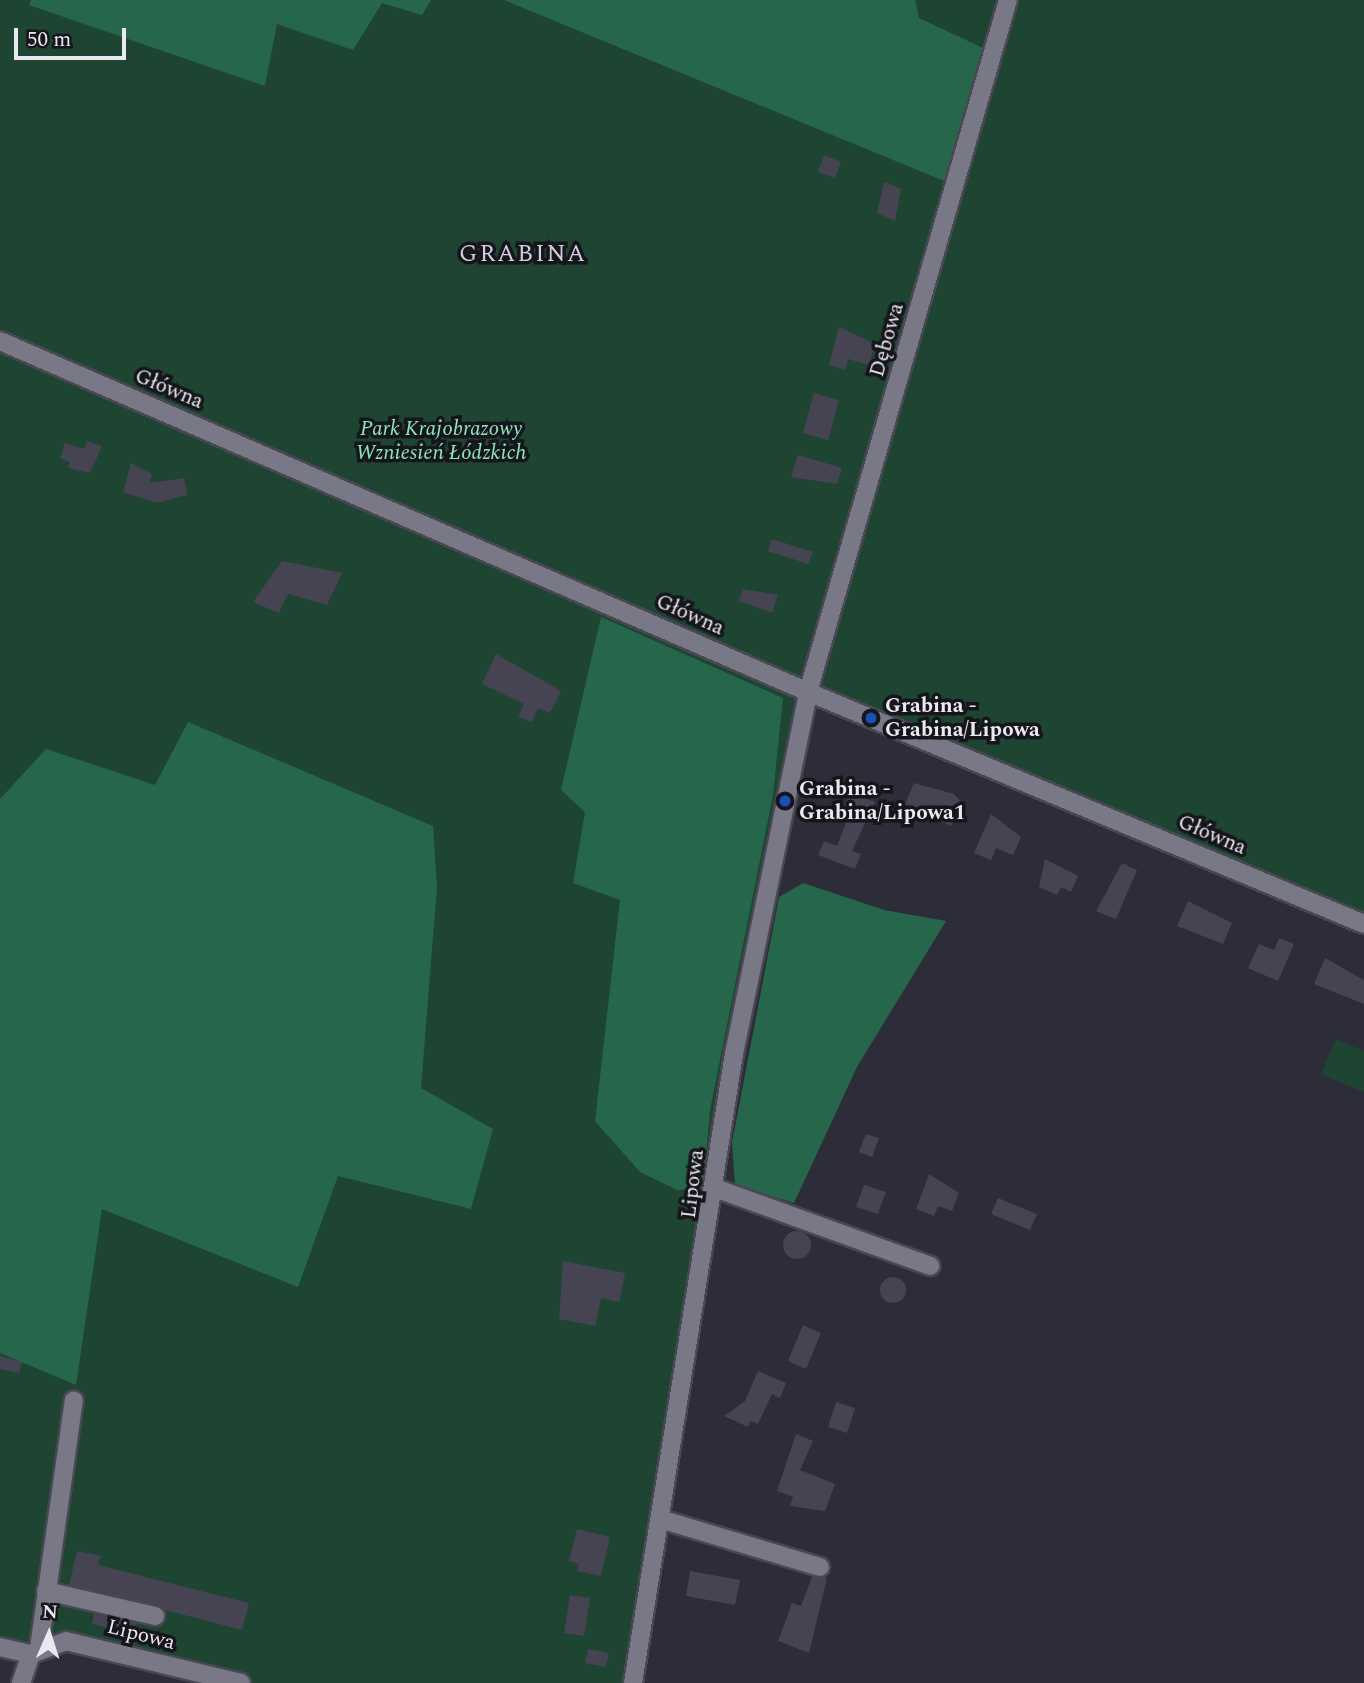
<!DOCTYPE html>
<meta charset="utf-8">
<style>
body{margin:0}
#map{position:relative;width:1364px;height:1683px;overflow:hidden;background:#2d2c39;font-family:Spectral,serif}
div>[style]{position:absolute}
.green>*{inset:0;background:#1e4432}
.forest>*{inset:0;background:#26674b}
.building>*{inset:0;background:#464452}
.round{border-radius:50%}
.roads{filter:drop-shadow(2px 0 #494752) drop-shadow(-2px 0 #494752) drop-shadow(0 2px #494752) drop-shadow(0 -2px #494752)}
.minor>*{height:18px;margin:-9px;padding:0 9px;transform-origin:9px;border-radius:9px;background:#797887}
.dots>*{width:19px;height:19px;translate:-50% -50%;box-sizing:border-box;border:4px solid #16151b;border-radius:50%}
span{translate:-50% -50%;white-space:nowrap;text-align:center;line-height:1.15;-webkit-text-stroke:7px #16151b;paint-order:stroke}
.street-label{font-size:21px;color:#eae9f2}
.park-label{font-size:21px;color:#8ae8bb;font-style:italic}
.poi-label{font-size:21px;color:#eae9f2;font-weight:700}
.left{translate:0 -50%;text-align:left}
.quarter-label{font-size:24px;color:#cfcedf;letter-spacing:2px}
.north{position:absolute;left:14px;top:1599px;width:70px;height:70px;-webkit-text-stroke:5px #16151b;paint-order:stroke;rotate:3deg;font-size:19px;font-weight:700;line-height:28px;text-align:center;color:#eae9f2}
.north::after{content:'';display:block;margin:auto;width:24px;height:32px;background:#eae9f2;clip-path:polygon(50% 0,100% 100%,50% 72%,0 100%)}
.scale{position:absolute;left:14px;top:28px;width:112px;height:32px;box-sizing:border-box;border:4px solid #eae9f2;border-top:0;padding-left:9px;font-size:21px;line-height:24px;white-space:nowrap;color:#eae9f2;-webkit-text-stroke:5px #16151b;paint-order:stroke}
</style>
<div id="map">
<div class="green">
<div style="clip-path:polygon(0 0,1364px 0,1364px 933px,804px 693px,631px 1683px,223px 1683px,78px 1643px,0 1646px)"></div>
<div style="clip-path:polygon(1336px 1039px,1364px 1051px,1364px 1092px,1321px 1074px)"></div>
</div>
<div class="forest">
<div style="clip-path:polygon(31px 0,431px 0,422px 15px,382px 3px,353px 50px,277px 24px,265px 86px,29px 5px)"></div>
<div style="clip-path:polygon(504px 0,915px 0,919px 18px,985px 49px,949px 183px)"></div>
<div style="clip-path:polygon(601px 617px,783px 698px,773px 795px,710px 1110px,703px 1189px,677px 1190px,640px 1172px,595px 1121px,620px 900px,573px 883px,585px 812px,561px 790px)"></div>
<div style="clip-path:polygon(188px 722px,433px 826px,437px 887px,421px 1088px,493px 1129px,471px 1209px,338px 1176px,298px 1287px,102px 1209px,76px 1385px,0 1353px,0 799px,46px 749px,155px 785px)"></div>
<div style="clip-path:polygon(803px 883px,884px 910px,946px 921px,857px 1067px,794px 1203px,735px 1185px,732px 1143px,779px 897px)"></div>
</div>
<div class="building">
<div style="clip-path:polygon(824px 155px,841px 162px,835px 178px,818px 172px)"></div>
<div style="clip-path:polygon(884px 182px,901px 189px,895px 221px,877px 213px)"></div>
<div style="clip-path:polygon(839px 327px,875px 344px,869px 365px,848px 359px,845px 370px,829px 365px)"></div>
<div style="clip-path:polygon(814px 393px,839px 400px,828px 440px,803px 433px)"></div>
<div style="clip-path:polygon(87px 441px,102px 446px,90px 473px,68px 468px,70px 462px,60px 458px,65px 443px,84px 449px)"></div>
<div style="clip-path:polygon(798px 455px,842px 468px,837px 484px,791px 477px)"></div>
<div style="clip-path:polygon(131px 463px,152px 474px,149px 483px,184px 478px,187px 495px,157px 503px,123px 492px)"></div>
<div style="clip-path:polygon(772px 539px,813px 552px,808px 564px,768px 551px)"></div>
<div style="clip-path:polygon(282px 561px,342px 573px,327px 605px,288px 594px,279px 613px,253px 602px)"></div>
<div style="clip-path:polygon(743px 589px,778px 595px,772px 613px,739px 601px)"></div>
<div style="clip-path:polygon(496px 654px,561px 691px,550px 713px,538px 708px,532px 722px,518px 716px,524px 704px,482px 684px)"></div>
<div style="clip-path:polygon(914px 783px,954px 794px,962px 803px,951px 826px,905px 804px)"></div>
<div style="clip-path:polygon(850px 792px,875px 802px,852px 851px,861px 854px,855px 869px,818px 855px,824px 841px,837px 846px,851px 810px,843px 808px)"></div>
<div style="clip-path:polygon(991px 814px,1021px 837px,1013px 855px,996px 848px,991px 860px,974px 853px)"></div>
<div style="clip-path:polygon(1045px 859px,1078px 876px,1071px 892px,1061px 887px,1057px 895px,1039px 887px)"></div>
<div style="clip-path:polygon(1122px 863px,1137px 870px,1116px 919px,1096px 911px)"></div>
<div style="clip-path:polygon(1188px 901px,1232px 923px,1223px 944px,1177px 926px)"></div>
<div style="clip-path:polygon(1279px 938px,1294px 944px,1278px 981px,1248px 968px,1259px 944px,1274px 950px)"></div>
<div style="clip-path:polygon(1325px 958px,1364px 980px,1364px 1004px,1314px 984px)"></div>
<div style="clip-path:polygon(866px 1134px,879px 1138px,872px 1157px,859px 1152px)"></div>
<div style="clip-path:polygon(929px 1174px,959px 1193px,952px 1211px,938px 1206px,934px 1216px,916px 1209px)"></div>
<div style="clip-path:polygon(864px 1185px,886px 1192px,878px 1214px,856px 1207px)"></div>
<div style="clip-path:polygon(998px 1198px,1037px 1214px,1030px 1230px,991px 1214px)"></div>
<div class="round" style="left:783px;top:1231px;width:28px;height:28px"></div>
<div style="clip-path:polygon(563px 1261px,625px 1273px,619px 1302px,601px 1298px,595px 1326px,559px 1319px)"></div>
<div class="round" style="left:880px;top:1277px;width:26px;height:26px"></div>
<div style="clip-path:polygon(803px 1325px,821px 1333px,806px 1369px,788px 1361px)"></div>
<div style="clip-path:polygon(0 1356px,22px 1362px,19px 1373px,0 1369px)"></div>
<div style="clip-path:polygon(758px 1371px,786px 1383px,780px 1398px,772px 1394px,758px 1424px,751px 1421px,748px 1427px,724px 1416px,745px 1401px)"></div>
<div style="clip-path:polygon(836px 1402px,855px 1408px,847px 1433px,828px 1427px)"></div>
<div style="clip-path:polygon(796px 1434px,813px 1441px,800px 1470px,835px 1484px,825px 1511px,790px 1506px,793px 1497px,777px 1491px)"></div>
<div style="clip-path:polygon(577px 1529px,610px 1537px,601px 1576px,577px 1571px,579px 1564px,569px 1561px)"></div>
<div style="clip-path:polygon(77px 1551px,101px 1556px,98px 1565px,249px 1603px,242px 1630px,69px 1585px)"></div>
<div style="clip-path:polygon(690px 1571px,740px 1580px,735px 1605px,686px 1596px)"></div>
<div style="clip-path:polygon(812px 1577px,827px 1578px,809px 1653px,778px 1641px,792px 1603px,801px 1606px)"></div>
<div style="clip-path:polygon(570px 1595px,590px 1598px,584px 1636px,564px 1633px)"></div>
<div style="clip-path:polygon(94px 1614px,136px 1623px,134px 1634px,92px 1624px)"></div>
<div style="clip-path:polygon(588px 1649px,609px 1653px,606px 1667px,585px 1663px)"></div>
</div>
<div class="roads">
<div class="minor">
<div style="left:0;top:341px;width:881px;rotate:23.48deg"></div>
<div style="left:808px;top:692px;width:602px;rotate:22.65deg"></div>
<div style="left:715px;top:1188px;width:229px;rotate:19.9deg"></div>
<div style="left:660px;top:1519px;width:167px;rotate:16.7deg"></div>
<div style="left:46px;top:1591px;width:112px;rotate:12.9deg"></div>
<div style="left:0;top:1647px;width:32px;rotate:13deg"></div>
<div style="left:39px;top:1648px;width:250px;rotate:-82deg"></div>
<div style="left:21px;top:1683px;width:31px;rotate:-71deg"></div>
<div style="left:31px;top:1654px;width:37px;rotate:-20deg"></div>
<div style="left:66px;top:1641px;width:180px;rotate:13.5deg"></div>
<div style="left:633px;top:1683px;width:637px;rotate:-80.88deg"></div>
<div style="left:734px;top:1054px;width:369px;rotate:-78.4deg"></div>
<div style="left:808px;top:692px;width:720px;rotate:-73.88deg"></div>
</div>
</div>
<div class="dots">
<div style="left:871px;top:718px;background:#1a4fb4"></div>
<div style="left:785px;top:801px;background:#1a4fb4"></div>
</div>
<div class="street-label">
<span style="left:887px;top:340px;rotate:-74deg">Dębowa</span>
<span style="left:169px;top:389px;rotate:23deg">Główna</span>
<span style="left:690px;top:615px;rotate:24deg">Główna</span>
<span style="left:1212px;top:835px;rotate:23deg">Główna</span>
<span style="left:693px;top:1184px;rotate:-83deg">Lipowa</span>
<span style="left:141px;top:1635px;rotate:14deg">Lipowa</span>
</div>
<div class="park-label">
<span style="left:441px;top:441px">Park Krajobrazowy<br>Wzniesień Łódzkich</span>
</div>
<div class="poi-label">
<span class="left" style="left:885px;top:718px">Grabina -<br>Grabina/Lipowa</span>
<span class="left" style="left:799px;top:801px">Grabina -<br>Grabina/Lipowa1</span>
</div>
<div class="quarter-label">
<span style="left:523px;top:255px">GRABINA</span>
</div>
<div class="north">N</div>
<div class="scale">50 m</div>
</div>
